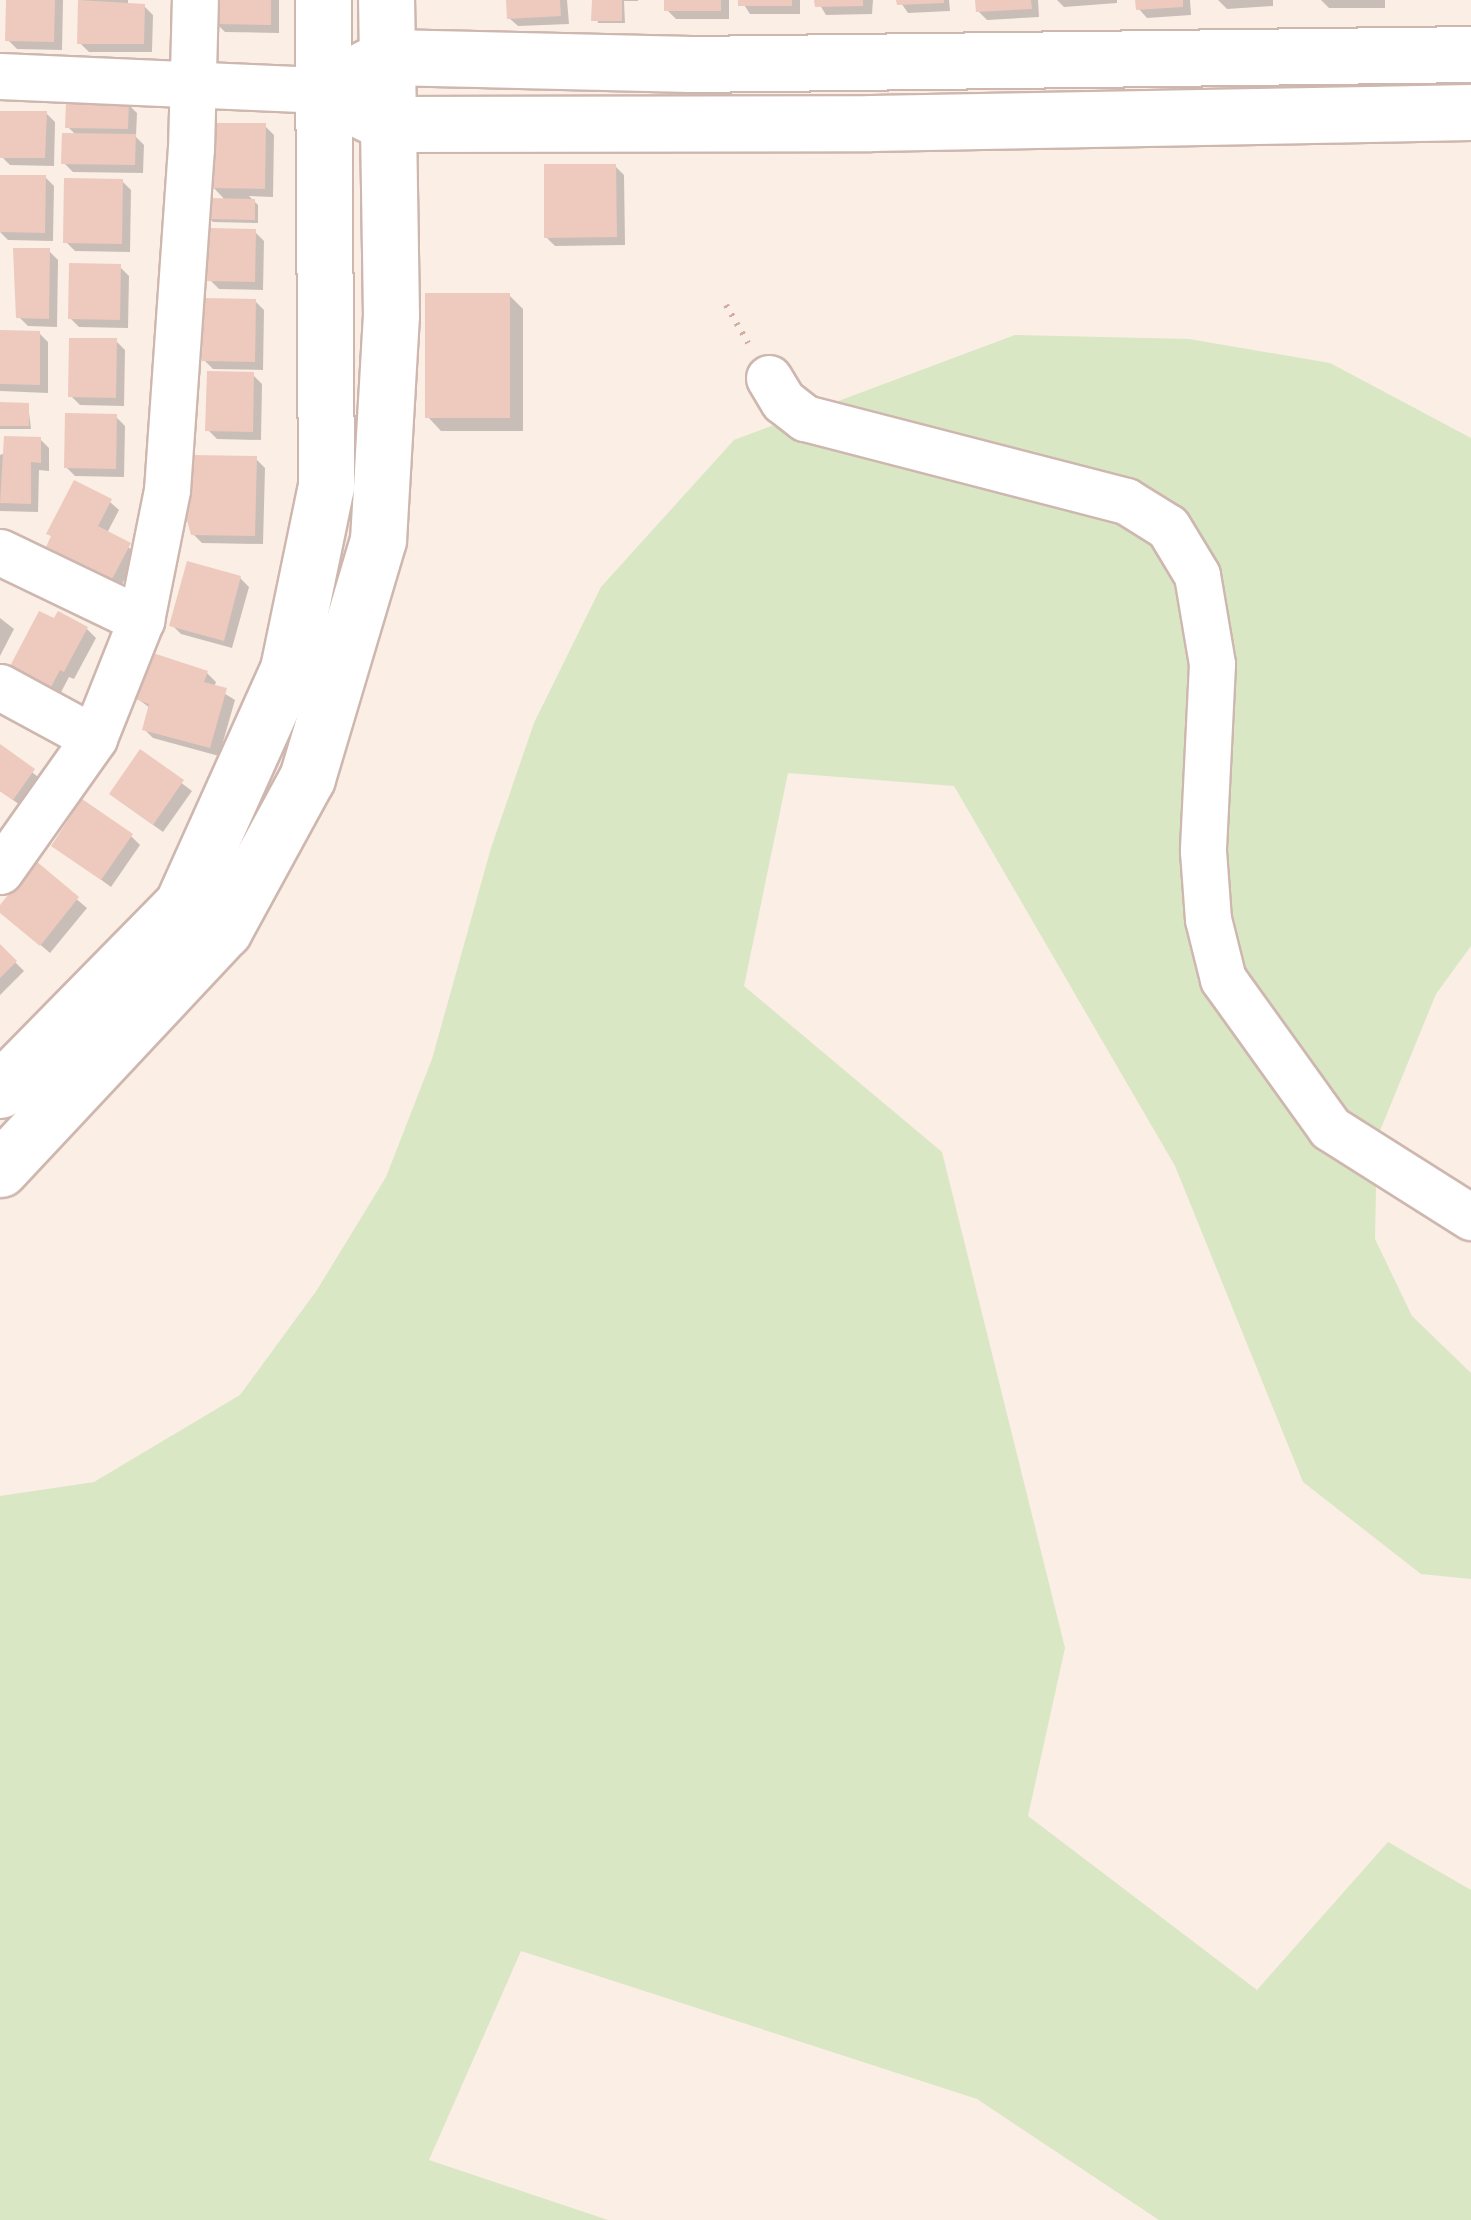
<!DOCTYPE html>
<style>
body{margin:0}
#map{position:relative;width:1471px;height:2220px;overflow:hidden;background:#fbeee5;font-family:Cabin,sans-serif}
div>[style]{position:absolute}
.green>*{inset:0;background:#d9e7c4}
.shadow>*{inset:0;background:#0003}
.building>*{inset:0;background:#eec9be}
.path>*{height:6px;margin-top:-3px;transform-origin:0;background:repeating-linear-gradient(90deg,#d3aca1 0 2.5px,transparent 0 10.5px)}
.roads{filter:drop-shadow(2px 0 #ceb7af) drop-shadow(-2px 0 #ceb7af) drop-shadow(0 2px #ceb7af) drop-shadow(0 -2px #ceb7af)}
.minor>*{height:45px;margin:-22.5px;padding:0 22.5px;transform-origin:22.5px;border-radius:22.5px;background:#fff}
.tertiary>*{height:55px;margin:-27.5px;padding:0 27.5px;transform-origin:27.5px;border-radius:27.5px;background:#fff}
span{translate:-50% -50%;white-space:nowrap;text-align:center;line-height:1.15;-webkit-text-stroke:9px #fef3eb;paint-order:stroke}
</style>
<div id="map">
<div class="green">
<div style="clip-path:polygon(1015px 335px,1189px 339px,1330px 363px,1471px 438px,1471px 946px,1436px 994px,1377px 1138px,1375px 1239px,1412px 1316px,1471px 1373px,1471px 1579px,1421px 1574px,1303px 1482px,1175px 1166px,954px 786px,788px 773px,744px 986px,942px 1152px,1065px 1648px,1028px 1816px,1257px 1990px,1388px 1842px,1471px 1890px,1471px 2220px,1159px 2220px,977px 2099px,521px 1951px,429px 2160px,608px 2220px,0 2220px,0 1496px,94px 1482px,240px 1395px,317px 1290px,386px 1177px,432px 1059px,491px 848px,534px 723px,601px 587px,734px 440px)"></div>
</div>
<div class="shadow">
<div style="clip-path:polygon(8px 0,63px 0,62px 50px,17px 49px,8px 40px)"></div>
<div style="clip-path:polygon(81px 0,128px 0,128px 6px,144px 6px,153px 15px,152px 52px,89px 52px,80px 43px)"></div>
<div style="clip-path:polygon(217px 0,279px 0,279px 33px,225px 32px,216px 23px)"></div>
<div style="clip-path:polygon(508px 0,567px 0,569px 24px,518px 26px,509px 18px)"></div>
<div style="clip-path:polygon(594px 0,638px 0,638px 1px,624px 1px,625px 23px,598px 23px)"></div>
<div style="clip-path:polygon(667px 0,729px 0,729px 19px,676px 19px,667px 10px)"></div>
<div style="clip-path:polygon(741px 0,800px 0,800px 14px,750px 14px)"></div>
<div style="clip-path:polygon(817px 0,873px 0,872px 14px,826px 15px)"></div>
<div style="clip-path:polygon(899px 0,949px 0,950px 11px,908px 13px)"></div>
<div style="clip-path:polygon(978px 0,1038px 0,1039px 17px,987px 20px,978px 11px)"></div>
<div style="clip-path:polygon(1057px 0,1117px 0,1117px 3px,1064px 7px)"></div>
<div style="clip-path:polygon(1138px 0,1190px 0,1191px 15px,1147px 18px,1138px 8px)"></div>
<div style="clip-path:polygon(1218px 0,1273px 0,1273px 6px,1227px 9px)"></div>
<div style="clip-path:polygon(1321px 0,1385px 0,1385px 8px,1329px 8px)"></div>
<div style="clip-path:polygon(128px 104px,137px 113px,136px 137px,144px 145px,143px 173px,73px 172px,64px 163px,76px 135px,68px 127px)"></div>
<div style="clip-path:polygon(46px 113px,55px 122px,54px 166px,10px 165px,1px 156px)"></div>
<div style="clip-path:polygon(265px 126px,274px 135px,273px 197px,249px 196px,258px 205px,258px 223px,213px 222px,209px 218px,226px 201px,213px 187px)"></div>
<div style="clip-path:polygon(615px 166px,624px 175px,625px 245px,555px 246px,546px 237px)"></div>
<div style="clip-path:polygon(0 177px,45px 177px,54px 186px,53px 241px,8px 240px,0 232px)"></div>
<div style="clip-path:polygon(122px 181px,131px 190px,130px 252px,75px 251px,66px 242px)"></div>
<div style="clip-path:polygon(255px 232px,264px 241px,263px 290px,219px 289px,210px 280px)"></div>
<div style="clip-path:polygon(49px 251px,58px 260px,57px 327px,28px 326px,19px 317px)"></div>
<div style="clip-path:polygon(120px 267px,129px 276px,128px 328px,79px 327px,70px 318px)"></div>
<div style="clip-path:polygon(509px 295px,523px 309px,523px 431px,441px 431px,428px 417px)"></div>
<div style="clip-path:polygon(255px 301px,264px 310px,263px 370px,213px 369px,204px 360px)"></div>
<div style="clip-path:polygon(0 333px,39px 333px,48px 342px,48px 393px,0 391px)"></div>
<div style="clip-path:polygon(116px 341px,125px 350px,124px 406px,80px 405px,71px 396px)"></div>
<div style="clip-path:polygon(253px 375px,262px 384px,261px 440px,217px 439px,208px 430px)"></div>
<div style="clip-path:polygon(0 404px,28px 405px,31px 429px,0 429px)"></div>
<div style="clip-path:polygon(116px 417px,125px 426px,124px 477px,75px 476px,66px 467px)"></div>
<div style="clip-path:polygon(40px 439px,49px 448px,49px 471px,39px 470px,38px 512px,0 511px,0 455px)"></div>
<div style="clip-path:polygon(256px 459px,265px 468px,263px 544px,202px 543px,193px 534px)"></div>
<div style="clip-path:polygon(110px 502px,119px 510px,107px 533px,138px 554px,120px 588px,49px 546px)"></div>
<div style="clip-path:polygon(240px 578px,249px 587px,232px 648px,181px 634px,172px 625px)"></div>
<div style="clip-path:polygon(0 618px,14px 629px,0 656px)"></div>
<div style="clip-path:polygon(87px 629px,96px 638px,74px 679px,69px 677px,58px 698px,20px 678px)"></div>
<div style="clip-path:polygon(207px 673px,216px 682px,214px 687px,235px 700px,219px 756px,153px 738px,144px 729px,150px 708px,138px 699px)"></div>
<div style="clip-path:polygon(0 747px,42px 780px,23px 807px,0 791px)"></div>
<div style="clip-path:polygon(141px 752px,192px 791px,163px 832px,121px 802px)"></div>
<div style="clip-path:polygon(131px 836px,140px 845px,111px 887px,54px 845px)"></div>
<div style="clip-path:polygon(36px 865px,87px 908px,50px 953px,0 910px)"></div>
<div style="clip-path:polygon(0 947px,24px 971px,0 995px)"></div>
</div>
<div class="building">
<div style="clip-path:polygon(6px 0,55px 0,54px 42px,5px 41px)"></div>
<div style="clip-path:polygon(78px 0,145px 4px,144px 44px,77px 44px)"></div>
<div style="clip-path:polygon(215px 0,271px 0,271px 25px,214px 24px)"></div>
<div style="clip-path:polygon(506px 0,560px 0,561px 16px,507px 19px)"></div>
<div style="clip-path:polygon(592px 0,622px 0,622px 21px,591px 21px)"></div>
<div style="clip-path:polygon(664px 0,721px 0,721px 11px,664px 11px)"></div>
<div style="clip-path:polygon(738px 0,792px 0,792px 6px,738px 6px)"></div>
<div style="clip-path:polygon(814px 0,863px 0,863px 6px,815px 7px)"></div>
<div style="clip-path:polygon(896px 0,944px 0,944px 3px,897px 5px)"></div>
<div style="clip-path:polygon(975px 0,1031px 0,1032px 9px,976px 12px)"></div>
<div style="clip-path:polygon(1135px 0,1183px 0,1183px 7px,1136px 10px)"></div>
<div style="clip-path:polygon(66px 101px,129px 102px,128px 129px,65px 128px)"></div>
<div style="clip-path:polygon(0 111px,47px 111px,45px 158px,0 158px)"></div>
<div style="clip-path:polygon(211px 123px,266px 123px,265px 189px,210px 188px)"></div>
<div style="clip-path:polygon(62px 133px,136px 134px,135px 165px,61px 164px)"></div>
<div style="clip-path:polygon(544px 164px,616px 164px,617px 237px,544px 238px)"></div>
<div style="clip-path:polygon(0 175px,46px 175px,45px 233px,0 232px)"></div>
<div style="clip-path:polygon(64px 178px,123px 179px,122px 244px,63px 243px)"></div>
<div style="clip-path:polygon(206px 198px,255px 199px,255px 220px,206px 219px)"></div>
<div style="clip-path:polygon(209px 228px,256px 229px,255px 282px,207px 281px)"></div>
<div style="clip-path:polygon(13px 248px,50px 248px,49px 319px,16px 318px)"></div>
<div style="clip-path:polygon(69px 263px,121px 264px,120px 320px,68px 319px)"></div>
<div style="clip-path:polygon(425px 293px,510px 293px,510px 418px,425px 418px)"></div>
<div style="clip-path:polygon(203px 298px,256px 299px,255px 362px,202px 361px)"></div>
<div style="clip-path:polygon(0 330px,40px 331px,40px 385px,0 384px)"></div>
<div style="clip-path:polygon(69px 338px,117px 338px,116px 398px,68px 397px)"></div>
<div style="clip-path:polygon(207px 371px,254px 372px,253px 432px,205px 431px)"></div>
<div style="clip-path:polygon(0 402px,29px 403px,29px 426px,0 426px)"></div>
<div style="clip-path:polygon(65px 413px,117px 414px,116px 469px,64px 468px)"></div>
<div style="clip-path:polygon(4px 436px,41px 437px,41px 463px,31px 462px,31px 504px,0 503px)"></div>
<div style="clip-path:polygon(192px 455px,257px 456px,255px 536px,191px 535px,185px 513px)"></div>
<div style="clip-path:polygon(74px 480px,112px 499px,98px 526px,131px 543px,111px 581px,46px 547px,51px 536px,46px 534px)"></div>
<div style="clip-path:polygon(187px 561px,241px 576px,224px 641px,169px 626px)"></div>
<div style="clip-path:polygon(39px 611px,54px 618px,58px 611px,88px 627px,64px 672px,60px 670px,49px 691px,8px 670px)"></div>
<div style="clip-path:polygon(150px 652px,208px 671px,204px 682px,227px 688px,210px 748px,142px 730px,149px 704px,135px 699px)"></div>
<div style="clip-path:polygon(0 744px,35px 769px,13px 800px,0 791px)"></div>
<div style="clip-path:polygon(140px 749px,184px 780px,153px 825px,109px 794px)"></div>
<div style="clip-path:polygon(82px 799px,133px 834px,101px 880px,51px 846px)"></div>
<div style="clip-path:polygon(36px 861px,79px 897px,40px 946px,0 913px,0 905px)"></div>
<div style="clip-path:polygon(0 944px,17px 961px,0 978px)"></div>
</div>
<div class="path">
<div style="left:726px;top:305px;width:44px;rotate:59.9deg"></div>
</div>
<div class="roads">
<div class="minor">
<div style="left:0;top:76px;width:324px;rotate:2.5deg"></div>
<div style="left:769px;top:378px;width:27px;rotate:59deg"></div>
<div style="left:783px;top:401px;width:28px;rotate:38deg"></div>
<div style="left:805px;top:418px;width:332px;rotate:14.5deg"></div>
<div style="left:1126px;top:501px;width:49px;rotate:31.8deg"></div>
<div style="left:1168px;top:527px;width:56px;rotate:58.9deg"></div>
<div style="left:1197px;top:575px;width:90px;rotate:80.4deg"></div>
<div style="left:1212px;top:664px;width:187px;rotate:92.8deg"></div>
<div style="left:1203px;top:851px;width:68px;rotate:85.8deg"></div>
<div style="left:1208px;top:919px;width:62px;rotate:76deg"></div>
<div style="left:1223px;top:979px;width:183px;rotate:54.3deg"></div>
<div style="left:1330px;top:1128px;width:167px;rotate:32.3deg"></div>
<div style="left:0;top:552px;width:157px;rotate:25.7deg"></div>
<div style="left:0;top:687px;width:107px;rotate:28.5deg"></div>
<div style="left:0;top:871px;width:163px;rotate:-54.7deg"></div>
<div style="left:94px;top:738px;width:127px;rotate:-68.3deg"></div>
<div style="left:141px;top:620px;width:133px;rotate:-78.7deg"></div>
<div style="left:167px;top:490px;width:342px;rotate:-86deg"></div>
<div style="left:191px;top:149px;width:149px;rotate:-88.5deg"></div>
</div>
<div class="tertiary">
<div style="left:353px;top:75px;width:38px;rotate:-28deg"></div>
<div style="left:387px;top:57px;width:304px;rotate:1.3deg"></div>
<div style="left:691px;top:64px;width:780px;rotate:-0.73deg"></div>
<div style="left:357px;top:108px;width:35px;rotate:27deg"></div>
<div style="left:388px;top:124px;width:483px;rotate:-0.1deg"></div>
<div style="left:871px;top:123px;width:600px;rotate:-1.05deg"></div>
<div style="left:0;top:1090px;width:260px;rotate:-45.5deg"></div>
<div style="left:182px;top:905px;width:259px;rotate:-65.8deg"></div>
<div style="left:288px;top:669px;width:187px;rotate:-78.3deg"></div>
<div style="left:326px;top:486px;width:486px;rotate:-90.4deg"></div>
<div style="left:0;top:1169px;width:328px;rotate:-46.9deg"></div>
<div style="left:224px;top:930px;width:173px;rotate:-61.4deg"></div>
<div style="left:307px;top:778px;width:248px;rotate:-73.4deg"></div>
<div style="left:378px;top:540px;width:225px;rotate:-86.7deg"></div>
<div style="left:391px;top:315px;width:315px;rotate:-90.9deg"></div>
</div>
</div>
</div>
